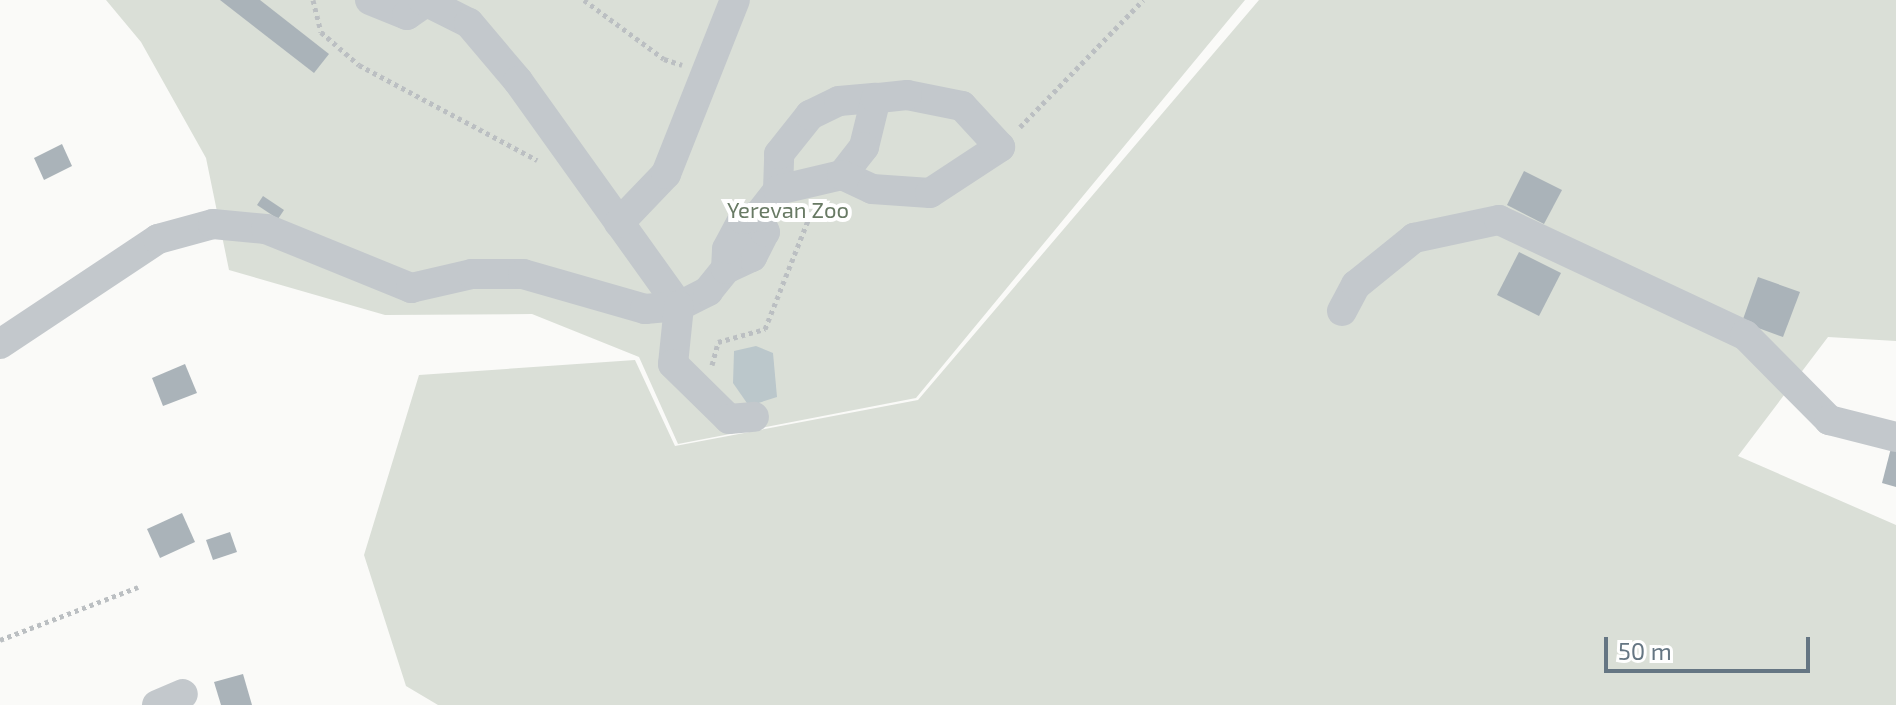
<!DOCTYPE html>
<style>
body{margin:0}
#map{position:relative;width:1896px;height:705px;overflow:hidden;background:#fafaf8;font-family:"Exo 2",sans-serif}
div>[style]{position:absolute}
.green>*{inset:0;background:#dadfd7}
.water>*{inset:0;background:#bbc7cb}
.building>*{inset:0;background:#aab3b9}
.path>*{height:5px;margin-top:-2.5px;transform-origin:0;background:repeating-linear-gradient(90deg,#bbbfc2 0 4px,transparent 0 8px)}
.minor>*{height:30px;margin:-15px;padding:0 15px;transform-origin:15px;border-radius:15px;background:#c3c8cc}
span{translate:-50% -50%;white-space:nowrap;text-align:center;line-height:1.15;-webkit-text-stroke:8px #fff;paint-order:stroke}
.park-label{font-size:22px;color:#687a64}
.scale{position:absolute;left:1604px;top:637px;width:206px;height:36px;box-sizing:border-box;border:4px solid #657683;border-top:0;padding-left:10px;font-size:24px;line-height:28px;white-space:nowrap;color:#657683;-webkit-text-stroke:6px #fff;paint-order:stroke}
</style>
<div id="map">
<div class="green">
<div style="clip-path:polygon(106px 0,1245px 0,916px 398px,678px 444px,639px 357px,532px 314px,385px 315px,229px 270px,206px 158px,141px 42px)"></div>
<div style="clip-path:polygon(1259px 0,1896px 0,1896px 341px,1828px 337px,1738px 456px,1896px 525px,1896px 705px,438px 705px,406px 686px,364px 555px,419px 375px,635px 360px,675px 446px,918px 400px)"></div>
</div>
<div class="water">
<div style="clip-path:polygon(756px 346px,773px 353px,777px 397px,749px 406px,733px 383px,734px 351px)"></div>
</div>
<div class="building">
<div style="clip-path:polygon(220px 0,260px 0,329px 54px,314px 73px)"></div>
<div style="clip-path:polygon(62px 144px,72px 166px,44px 180px,34px 158px)"></div>
<div style="clip-path:polygon(1524px 171px,1562px 190px,1544px 224px,1507px 205px)"></div>
<div style="clip-path:polygon(263px 196px,284px 210px,278px 219px,257px 205px)"></div>
<div style="clip-path:polygon(1519px 252px,1561px 273px,1539px 316px,1497px 295px)"></div>
<div style="clip-path:polygon(1758px 277px,1800px 292px,1783px 337px,1742px 322px)"></div>
<div style="clip-path:polygon(185px 364px,197px 393px,163px 406px,152px 378px)"></div>
<div style="clip-path:polygon(1891px 448px,1896px 449px,1896px 487px,1882px 483px)"></div>
<div style="clip-path:polygon(182px 513px,195px 542px,160px 558px,147px 529px)"></div>
<div style="clip-path:polygon(230px 532px,237px 552px,213px 560px,206px 540px)"></div>
<div style="clip-path:polygon(243px 674px,252px 705px,221px 705px,214px 682px)"></div>
</div>
<div class="path">
<div style="left:313px;top:0;width:33px;rotate:76deg"></div>
<div style="left:321px;top:32px;width:50px;rotate:41deg"></div>
<div style="left:359px;top:65px;width:202px;rotate:28.1deg"></div>
<div style="left:584px;top:0;width:99px;rotate:36.4deg"></div>
<div style="left:664px;top:59px;width:19px;rotate:18deg"></div>
<div style="left:1020px;top:127px;width:177px;rotate:-45.9deg"></div>
<div style="left:712px;top:365px;width:24px;rotate:-75deg"></div>
<div style="left:718px;top:342px;width:49px;rotate:-15.5deg"></div>
<div style="left:765px;top:329px;width:125px;rotate:-68.4deg"></div>
<div style="left:0;top:640px;width:148px;rotate:-21deg"></div>
</div>
<div class="minor">
<div style="left:370px;top:0;width:40px;rotate:22deg"></div>
<div style="left:407px;top:15px;width:19px;rotate:-35deg"></div>
<div style="left:423px;top:0;width:51px;rotate:26.6deg"></div>
<div style="left:469px;top:23px;width:76px;rotate:49.8deg"></div>
<div style="left:518px;top:81px;width:277px;rotate:54.4deg"></div>
<div style="left:679px;top:306px;width:33px;rotate:-27deg"></div>
<div style="left:708px;top:291px;width:28px;rotate:-51deg"></div>
<div style="left:726px;top:269px;width:29px;rotate:-25deg"></div>
<div style="left:752px;top:257px;width:28px;rotate:-63deg"></div>
<div style="left:765px;top:232px;width:17px;rotate:-114deg"></div>
<div style="left:778px;top:190px;width:36px;rotate:-88deg"></div>
<div style="left:779px;top:154px;width:50px;rotate:-51.5deg"></div>
<div style="left:810px;top:115px;width:32px;rotate:-26deg"></div>
<div style="left:839px;top:101px;width:37px;rotate:-5deg"></div>
<div style="left:876px;top:98px;width:50px;rotate:103.8deg"></div>
<div style="left:864px;top:147px;width:36px;rotate:128deg"></div>
<div style="left:619px;top:223px;width:68px;rotate:-46.2deg"></div>
<div style="left:666px;top:174px;width:187px;rotate:-68.4deg"></div>
<div style="left:726px;top:269px;width:20px;rotate:-87deg"></div>
<div style="left:727px;top:249px;width:34px;rotate:-62deg"></div>
<div style="left:743px;top:219px;width:15px;rotate:-11deg"></div>
<div style="left:758px;top:216px;width:33px;rotate:-52deg"></div>
<div style="left:778px;top:190px;width:66px;rotate:-13.2deg"></div>
<div style="left:842px;top:175px;width:33px;rotate:25deg"></div>
<div style="left:872px;top:189px;width:58px;rotate:3.9deg"></div>
<div style="left:930px;top:193px;width:84px;rotate:-33.3deg"></div>
<div style="left:1000px;top:147px;width:56px;rotate:-132.8deg"></div>
<div style="left:962px;top:106px;width:56px;rotate:-168.7deg"></div>
<div style="left:907px;top:95px;width:31px;rotate:174deg"></div>
<div style="left:1342px;top:311px;width:30px;rotate:-62deg"></div>
<div style="left:1356px;top:285px;width:75px;rotate:-39deg"></div>
<div style="left:1414px;top:238px;width:87px;rotate:-12deg"></div>
<div style="left:1499px;top:220px;width:272px;rotate:25.1deg"></div>
<div style="left:1745px;top:335px;width:120px;rotate:45.3deg"></div>
<div style="left:1829px;top:420px;width:69px;rotate:14.2deg"></div>
<div style="left:0;top:344px;width:190px;rotate:-33.6deg"></div>
<div style="left:158px;top:239px;width:57px;rotate:-15.3deg"></div>
<div style="left:213px;top:224px;width:53px;rotate:5.4deg"></div>
<div style="left:266px;top:229px;width:157px;rotate:22.1deg"></div>
<div style="left:411px;top:288px;width:63px;rotate:-12.9deg"></div>
<div style="left:472px;top:274px;width:51px"></div>
<div style="left:523px;top:274px;width:127px;rotate:16deg"></div>
<div style="left:645px;top:309px;width:34px;rotate:-5deg"></div>
<div style="left:679px;top:306px;width:58px;rotate:95.9deg"></div>
<div style="left:673px;top:364px;width:78px;rotate:44.5deg"></div>
<div style="left:729px;top:419px;width:25px;rotate:-5deg"></div>
<div style="left:157px;top:705px;width:28px;rotate:-23deg"></div>
</div>
<div class="park-label">
<span style="left:788px;top:210px">Yerevan Zoo</span>
</div>
<div class="scale">50 m</div>
</div>
